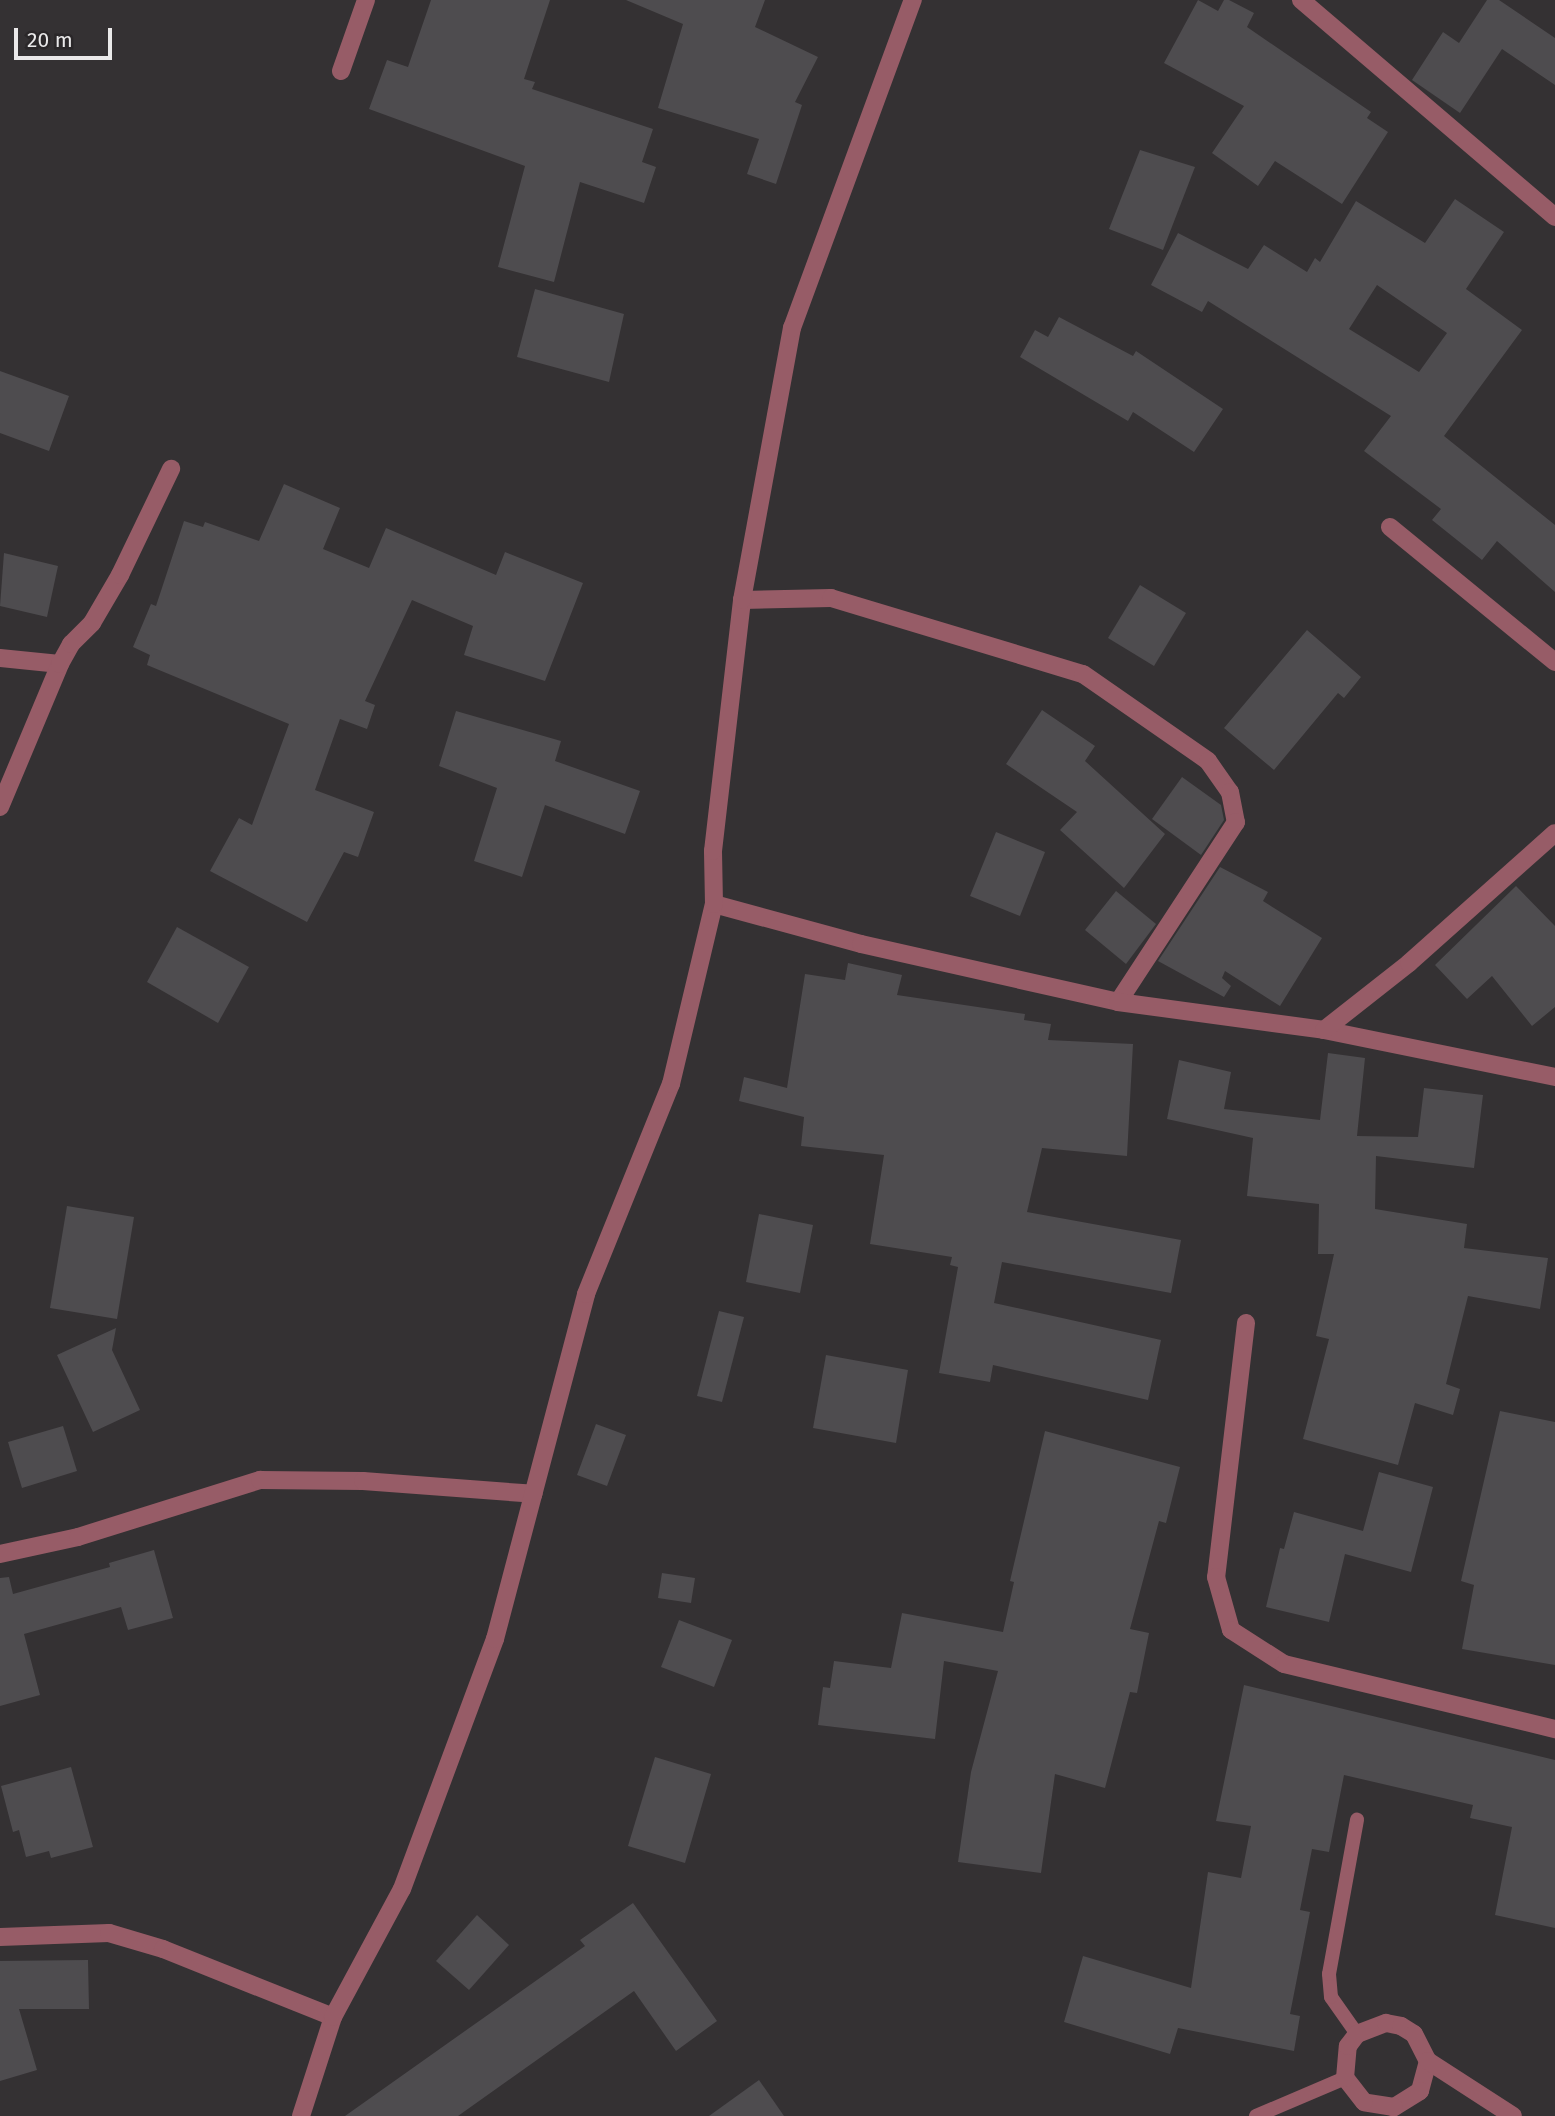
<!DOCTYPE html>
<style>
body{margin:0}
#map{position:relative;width:1555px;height:2116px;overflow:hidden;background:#343133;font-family:"Fira Sans",sans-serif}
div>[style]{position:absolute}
.building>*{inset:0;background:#4e4c4f}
.service>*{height:14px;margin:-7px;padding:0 7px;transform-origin:7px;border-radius:7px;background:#975c67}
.minor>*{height:18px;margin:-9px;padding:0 9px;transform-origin:9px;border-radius:9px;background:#975c67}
span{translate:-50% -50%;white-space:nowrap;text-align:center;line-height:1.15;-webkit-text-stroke:7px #2a2729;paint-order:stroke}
.scale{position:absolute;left:14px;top:28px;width:98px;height:32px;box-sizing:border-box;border:4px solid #eae9ea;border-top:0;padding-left:9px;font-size:21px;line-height:24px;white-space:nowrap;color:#eae9ea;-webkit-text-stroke:5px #2a2729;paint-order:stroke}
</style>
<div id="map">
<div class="building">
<div style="clip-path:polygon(431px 0,550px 0,524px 79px,535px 82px,532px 89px,653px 129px,642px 162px,656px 167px,644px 203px,580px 182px,554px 282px,498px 267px,525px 166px,369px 109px,387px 60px,408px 67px)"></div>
<div style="clip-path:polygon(626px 0,765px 0,755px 27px,818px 57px,795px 102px,802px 105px,776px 184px,747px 174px,759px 139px,658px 108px,683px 24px)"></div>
<div style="clip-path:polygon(1198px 0,1218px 11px,1224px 0,1229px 0,1254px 13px,1247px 27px,1371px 112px,1367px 118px,1388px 132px,1342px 204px,1275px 161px,1258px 186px,1212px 153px,1244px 106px,1164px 63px)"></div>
<div style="clip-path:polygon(1487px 0,1499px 0,1555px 38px,1555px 85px,1502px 49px,1460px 113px,1412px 80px,1443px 32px,1459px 43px)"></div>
<div style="clip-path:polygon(1140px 150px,1195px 167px,1163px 250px,1109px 229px)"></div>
<div style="clip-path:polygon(evenodd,1455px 199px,1504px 232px,1466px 289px,1522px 330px,1444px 436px,1555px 525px,1555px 592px,1497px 541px,1482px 560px,1432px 520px,1441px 509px,1364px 451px,1391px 416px,1208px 301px,1202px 312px,1151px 285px,1178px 233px,1248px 269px,1264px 245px,1307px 272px,1315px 258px,1320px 262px,1356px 201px,1425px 243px,1455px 199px,1377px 285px,1447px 333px,1419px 372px,1349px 329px,1377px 285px)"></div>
<div style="clip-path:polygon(535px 289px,624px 314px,609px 382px,517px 357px)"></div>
<div style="clip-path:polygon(1059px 317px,1133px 356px,1136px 351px,1223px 409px,1194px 452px,1133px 412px,1128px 421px,1020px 357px,1035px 330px,1048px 337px)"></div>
<div style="clip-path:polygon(0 371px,69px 396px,49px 451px,0 433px)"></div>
<div style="clip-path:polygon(284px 484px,340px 508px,323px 549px,369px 568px,386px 528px,496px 575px,505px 552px,583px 583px,545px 681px,464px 655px,473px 626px,412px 600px,365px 701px,375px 705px,367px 729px,340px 719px,315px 790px,374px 812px,358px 857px,344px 852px,307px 922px,210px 871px,239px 818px,252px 825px,289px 724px,147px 665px,150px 655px,133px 647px,151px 604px,156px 606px,184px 521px,203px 527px,205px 522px,259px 541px)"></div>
<div style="clip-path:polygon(4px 553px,58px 566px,47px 617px,0 606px)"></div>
<div style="clip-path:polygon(1140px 585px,1186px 613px,1154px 666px,1108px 638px)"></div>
<div style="clip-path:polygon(1307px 630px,1361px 677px,1344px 698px,1338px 693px,1274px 770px,1224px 728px)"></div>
<div style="clip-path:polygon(1042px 710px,1095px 746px,1085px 761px,1165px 834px,1124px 888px,1060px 830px,1077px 812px,1006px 764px)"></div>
<div style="clip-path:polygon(456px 711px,561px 741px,555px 761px,640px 791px,625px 834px,545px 805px,522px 877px,474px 861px,497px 788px,439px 766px)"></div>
<div style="clip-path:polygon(1182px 777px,1221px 805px,1224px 820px,1201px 855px,1152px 819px)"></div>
<div style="clip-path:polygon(996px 832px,1045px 852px,1020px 916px,970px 896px)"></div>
<div style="clip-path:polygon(1220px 867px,1268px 892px,1263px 901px,1322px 938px,1280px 1006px,1225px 971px,1222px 978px,1231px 986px,1224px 997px,1158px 961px)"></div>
<div style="clip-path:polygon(1516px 886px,1555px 926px,1555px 1007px,1532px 1026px,1492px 976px,1467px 999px,1435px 965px)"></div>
<div style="clip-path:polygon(1116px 891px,1156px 924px,1126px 964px,1085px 930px)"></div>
<div style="clip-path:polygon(177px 927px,249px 967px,218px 1023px,147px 982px)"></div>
<div style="clip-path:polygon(848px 963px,902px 975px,897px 995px,1025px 1014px,1024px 1020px,1051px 1024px,1048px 1040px,1133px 1044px,1127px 1156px,1042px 1148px,1027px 1212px,1181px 1240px,1171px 1293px,1002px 1262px,994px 1303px,1161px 1340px,1148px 1400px,993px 1365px,990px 1382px,939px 1373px,958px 1267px,950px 1265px,952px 1257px,870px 1244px,884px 1155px,801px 1146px,804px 1117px,739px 1101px,744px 1077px,787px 1088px,805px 974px,845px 980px)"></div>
<div style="clip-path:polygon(1328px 1053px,1365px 1058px,1357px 1136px,1418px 1137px,1424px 1088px,1483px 1095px,1474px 1168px,1376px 1156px,1375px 1209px,1467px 1224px,1464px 1248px,1548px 1258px,1540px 1309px,1468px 1296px,1446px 1384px,1460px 1389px,1453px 1415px,1415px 1403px,1398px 1465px,1303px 1439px,1329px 1339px,1316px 1336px,1334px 1254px,1318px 1254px,1319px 1204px,1247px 1196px,1253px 1138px,1167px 1119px,1179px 1060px,1231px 1072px,1224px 1109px,1320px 1120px)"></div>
<div style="clip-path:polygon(67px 1206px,134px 1217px,117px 1319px,50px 1308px)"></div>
<div style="clip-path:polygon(759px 1214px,813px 1225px,800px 1293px,746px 1282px)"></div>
<div style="clip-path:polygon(719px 1311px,744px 1317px,722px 1402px,697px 1396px)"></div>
<div style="clip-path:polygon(116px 1328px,112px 1350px,140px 1410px,93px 1432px,57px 1355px)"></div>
<div style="clip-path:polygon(826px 1355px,908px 1370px,896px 1443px,813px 1428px)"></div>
<div style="clip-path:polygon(1500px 1411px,1555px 1422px,1555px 1665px,1462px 1649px,1474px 1585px,1461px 1581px)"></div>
<div style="clip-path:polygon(596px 1424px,626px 1435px,607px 1486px,577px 1475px)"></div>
<div style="clip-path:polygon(63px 1426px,77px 1471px,22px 1488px,8px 1442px)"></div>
<div style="clip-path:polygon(1045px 1431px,1180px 1467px,1166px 1523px,1159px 1521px,1130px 1629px,1149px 1633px,1137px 1693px,1130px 1692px,1105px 1788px,1055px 1774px,1041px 1873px,958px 1862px,971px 1772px,998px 1671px,944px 1661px,935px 1739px,818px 1725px,823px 1687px,830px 1688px,834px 1661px,891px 1668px,902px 1613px,1003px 1632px,1014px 1582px,1010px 1581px)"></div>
<div style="clip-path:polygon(1379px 1472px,1433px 1487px,1411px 1572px,1345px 1554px,1329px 1622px,1266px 1607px,1280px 1548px,1284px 1549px,1294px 1512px,1363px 1531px)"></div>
<div style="clip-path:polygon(154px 1550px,173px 1618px,128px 1630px,121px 1607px,24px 1634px,40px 1695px,0 1706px,0 1578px,9px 1577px,13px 1594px,110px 1567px,109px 1563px)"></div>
<div style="clip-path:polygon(662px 1573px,695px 1578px,691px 1603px,658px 1598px)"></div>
<div style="clip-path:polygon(679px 1620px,732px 1640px,714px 1687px,661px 1667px)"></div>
<div style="clip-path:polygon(1244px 1685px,1555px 1760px,1555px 1928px,1495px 1915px,1512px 1827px,1470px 1818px,1473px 1805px,1344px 1775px,1329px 1852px,1312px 1849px,1300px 1910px,1310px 1912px,1290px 2014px,1300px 2016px,1294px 2051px,1178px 2028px,1170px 2054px,1064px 2022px,1083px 1956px,1191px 1988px,1208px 1872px,1241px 1878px,1251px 1826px,1216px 1821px)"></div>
<div style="clip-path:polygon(655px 1757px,711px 1774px,685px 1863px,628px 1846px)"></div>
<div style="clip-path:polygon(71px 1767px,93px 1847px,51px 1858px,49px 1851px,26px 1857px,19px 1830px,13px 1832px,1px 1786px)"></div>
<div style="clip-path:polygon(633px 1903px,717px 2021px,676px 2051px,634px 1991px,458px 2116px,345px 2116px,585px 1946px,580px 1940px)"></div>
<div style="clip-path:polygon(477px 1915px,509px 1945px,469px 1990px,436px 1961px)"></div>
<div style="clip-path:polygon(88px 1960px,89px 2009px,19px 2009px,37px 2070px,0 2081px,0 1961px)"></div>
<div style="clip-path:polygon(759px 2080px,784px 2116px,709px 2116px)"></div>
</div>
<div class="service">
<div style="left:1357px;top:2034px;width:45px;rotate:-125.1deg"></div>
<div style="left:1331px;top:1997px;width:23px;rotate:-95deg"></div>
<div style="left:1329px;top:1974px;width:157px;rotate:-79.7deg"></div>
<div style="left:1256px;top:2116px;width:97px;rotate:-23.1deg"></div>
</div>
<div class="minor">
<div style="left:1301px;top:0;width:334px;rotate:40.5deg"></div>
<div style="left:341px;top:71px;width:75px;rotate:-70.6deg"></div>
<div style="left:1390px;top:527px;width:213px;rotate:39.3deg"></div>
<div style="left:742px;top:600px;width:89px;rotate:-1.3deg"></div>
<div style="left:831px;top:598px;width:263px;rotate:16.8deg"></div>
<div style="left:1083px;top:674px;width:152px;rotate:34.8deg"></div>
<div style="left:1208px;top:761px;width:38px;rotate:55deg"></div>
<div style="left:1230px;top:792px;width:31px;rotate:79deg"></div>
<div style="left:1236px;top:822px;width:215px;rotate:123.2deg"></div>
<div style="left:0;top:658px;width:60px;rotate:5.7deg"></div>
<div style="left:0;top:807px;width:155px;rotate:-67.2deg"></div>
<div style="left:60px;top:664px;width:23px;rotate:-61deg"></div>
<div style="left:71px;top:644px;width:30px;rotate:-45deg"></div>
<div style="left:92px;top:623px;width:56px;rotate:-59.7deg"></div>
<div style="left:120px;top:575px;width:118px;rotate:-64.3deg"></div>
<div style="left:714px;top:904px;width:152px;rotate:15.2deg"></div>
<div style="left:861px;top:944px;width:263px;rotate:12.7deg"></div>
<div style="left:1118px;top:1002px;width:208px;rotate:7.7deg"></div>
<div style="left:1324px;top:1030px;width:236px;rotate:11.5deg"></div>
<div style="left:1324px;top:1030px;width:108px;rotate:-38.2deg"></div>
<div style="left:1409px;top:963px;width:195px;rotate:-41.7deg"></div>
<div style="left:1246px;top:1323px;width:256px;rotate:96.7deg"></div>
<div style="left:1216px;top:1577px;width:55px;rotate:74.2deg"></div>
<div style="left:1231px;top:1630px;width:63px;rotate:32.7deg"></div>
<div style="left:1284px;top:1664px;width:279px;rotate:13.5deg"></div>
<div style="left:0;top:1554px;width:80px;rotate:-12.3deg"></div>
<div style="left:78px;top:1537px;width:191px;rotate:-17.4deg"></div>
<div style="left:260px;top:1480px;width:103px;rotate:0.6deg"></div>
<div style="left:363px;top:1481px;width:171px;rotate:4.3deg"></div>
<div style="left:0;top:1937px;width:109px;rotate:-2.1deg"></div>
<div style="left:109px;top:1933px;width:56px;rotate:16.5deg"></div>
<div style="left:163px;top:1949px;width:183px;rotate:21.8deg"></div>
<div style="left:1428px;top:2061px;width:31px;rotate:105deg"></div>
<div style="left:1420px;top:2091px;width:31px;rotate:148deg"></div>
<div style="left:1394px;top:2107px;width:30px;rotate:-171deg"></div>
<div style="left:1364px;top:2102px;width:31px;rotate:-128deg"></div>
<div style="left:1345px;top:2078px;width:32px;rotate:-85deg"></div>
<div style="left:1348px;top:2046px;width:15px;rotate:-53deg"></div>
<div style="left:1357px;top:2034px;width:31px;rotate:-21deg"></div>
<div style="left:1386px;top:2023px;width:15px;rotate:11deg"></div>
<div style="left:1401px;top:2026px;width:15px;rotate:32deg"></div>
<div style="left:1414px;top:2034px;width:30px;rotate:63deg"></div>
<div style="left:1428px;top:2061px;width:101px;rotate:32.9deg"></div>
<div style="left:301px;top:2116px;width:104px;rotate:-72.1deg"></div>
<div style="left:333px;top:2017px;width:145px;rotate:-61.7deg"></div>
<div style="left:402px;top:1889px;width:267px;rotate:-69.6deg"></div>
<div style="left:495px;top:1639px;width:357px;rotate:-75.2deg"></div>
<div style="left:586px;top:1294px;width:227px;rotate:-68deg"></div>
<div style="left:671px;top:1084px;width:185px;rotate:-76.6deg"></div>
<div style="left:714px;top:904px;width:53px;rotate:-91.1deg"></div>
<div style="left:713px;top:851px;width:253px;rotate:-83.4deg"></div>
<div style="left:742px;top:600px;width:277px;rotate:-79.6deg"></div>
<div style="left:792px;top:328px;width:350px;rotate:-69.8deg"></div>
</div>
<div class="scale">20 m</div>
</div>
